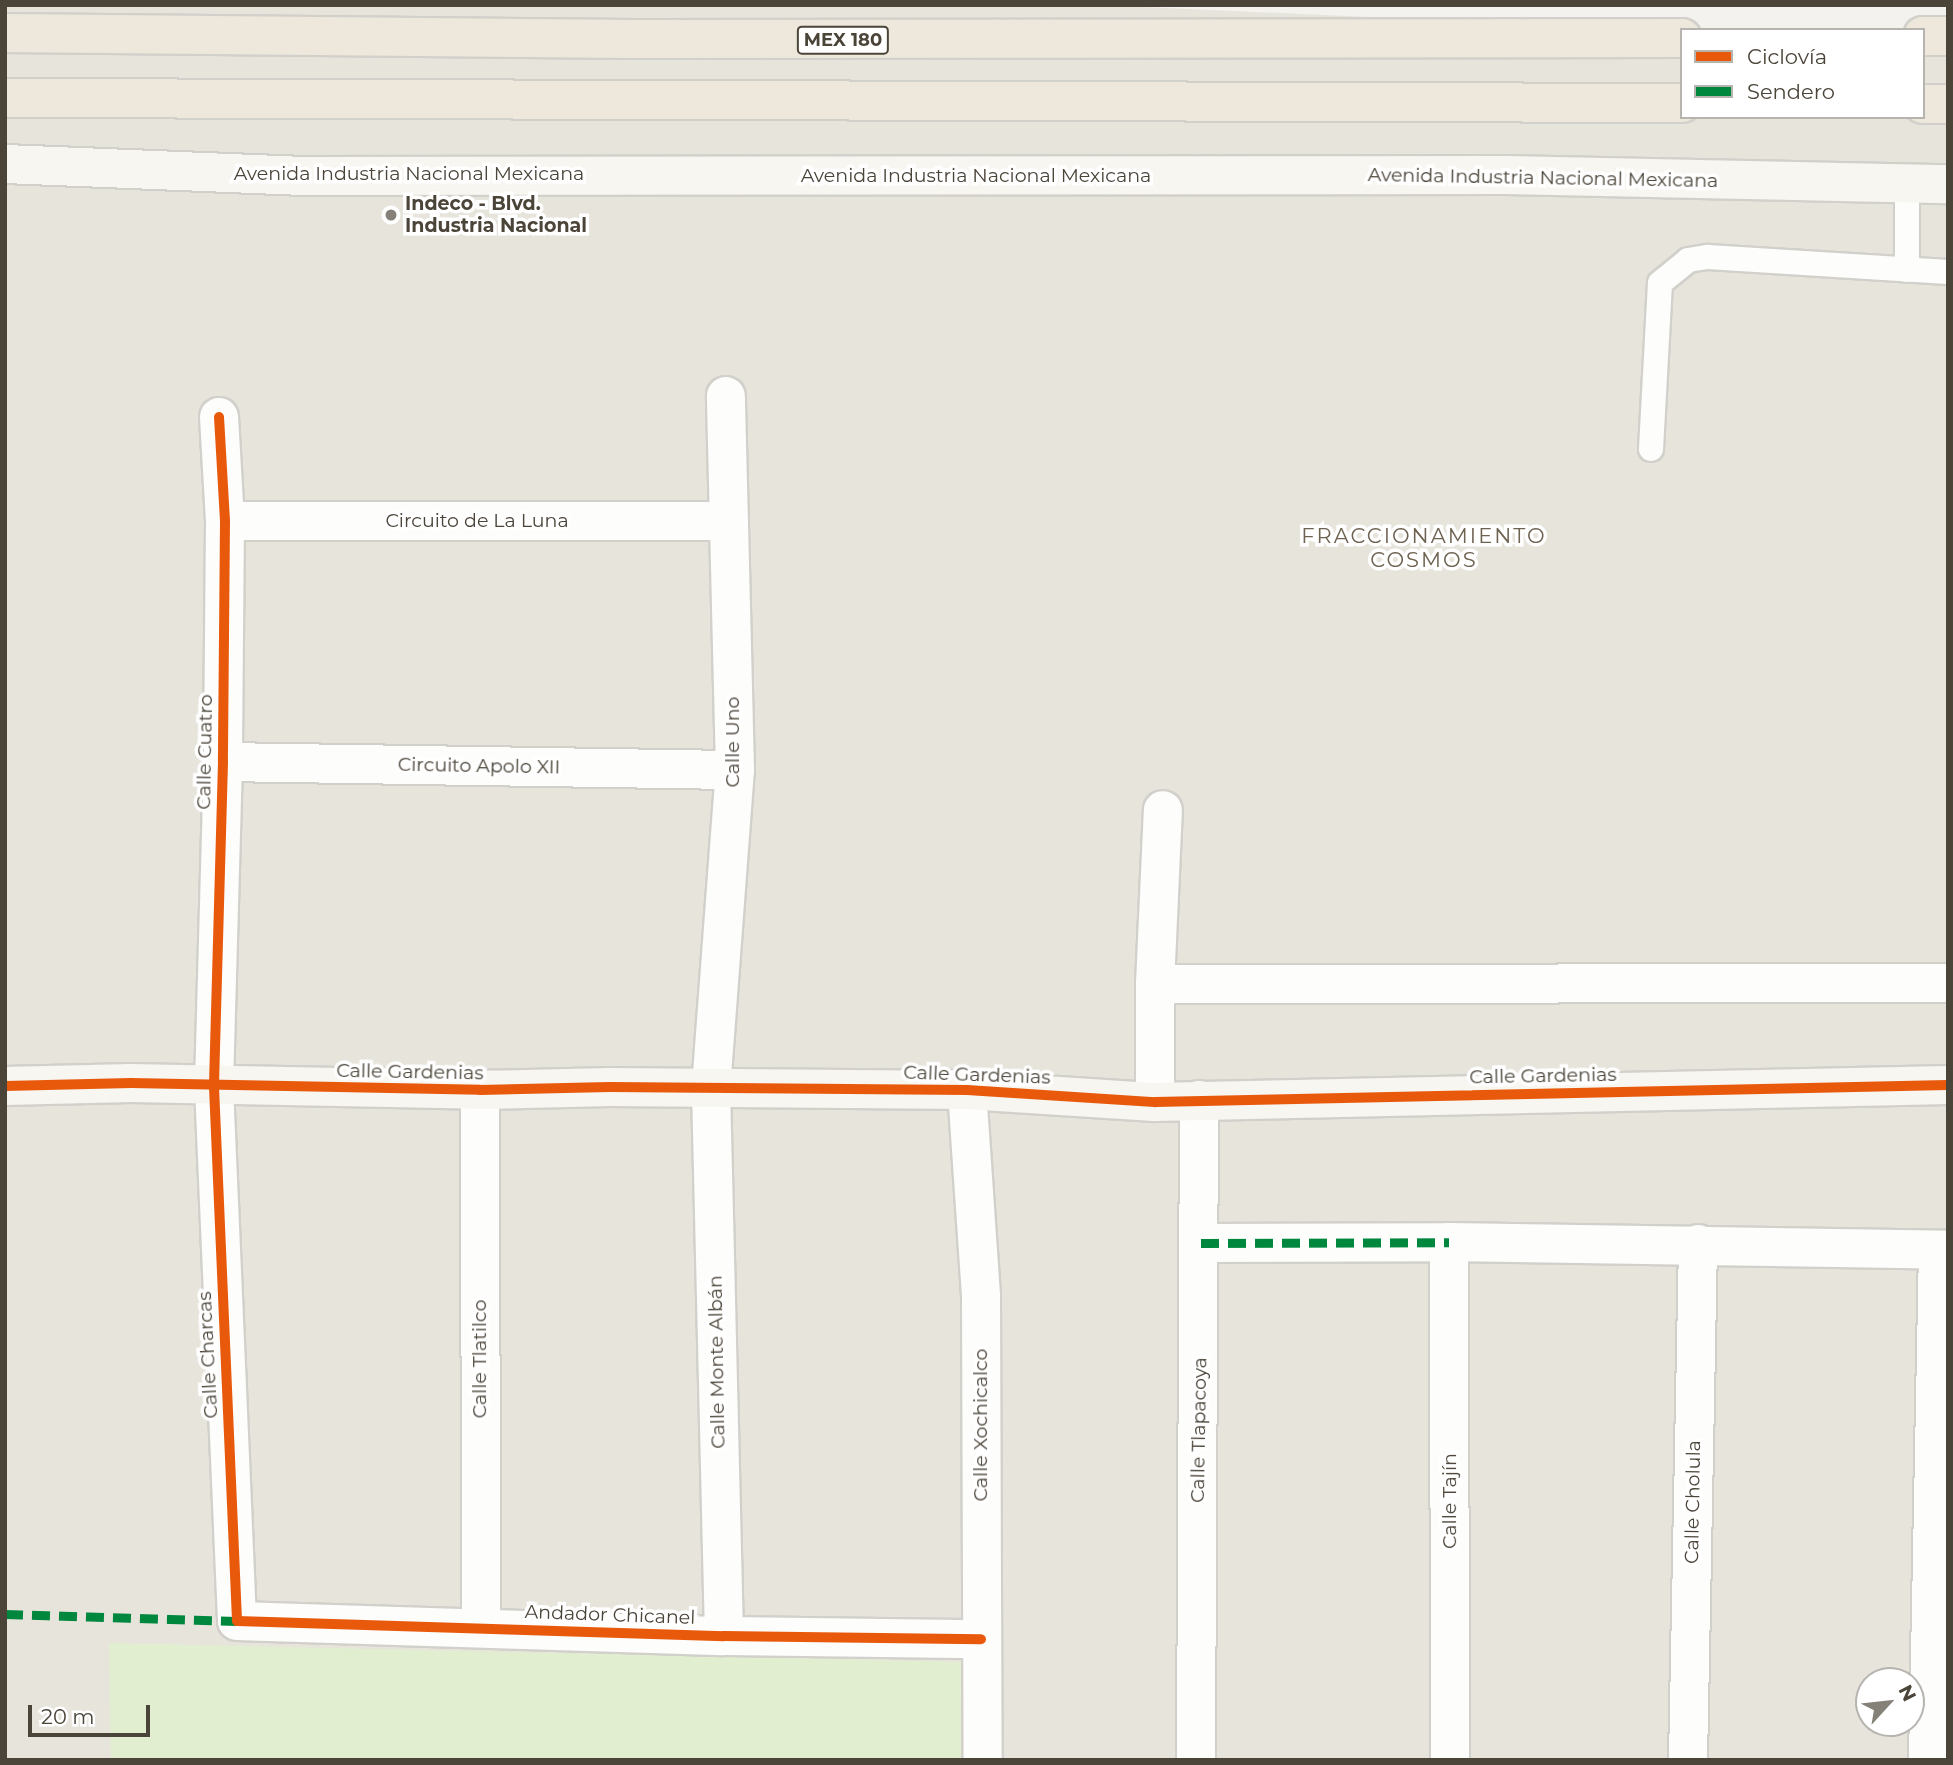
<!DOCTYPE html>
<meta charset="utf-8">
<style>
body{margin:0}
#map{position:relative;width:1953px;height:1765px;overflow:hidden;background:#f4f2ee;font-family:Montserrat,sans-serif}
div>[style]{position:absolute}
.residential>*{inset:0;background:#e7e4dc}
.green>*{inset:0;background:#e1eecf}
.roads{filter:drop-shadow(2px 0 #d2d0cb) drop-shadow(-2px 0 #d2d0cb) drop-shadow(0 2px #d2d0cb) drop-shadow(0 -2px #d2d0cb)}
.lane>*{height:24px;margin:-12px;padding:0 12px;transform-origin:12px;border-radius:12px;background:#fdfdfc}
.street>*{height:38px;margin:-19px;padding:0 19px;transform-origin:19px;border-radius:19px;background:#fdfdfc}
.secondary>*{height:38px;margin:-19px;padding:0 19px;transform-origin:19px;border-radius:19px;background:#f7f6f1}
.highway>*{height:38px;margin:-19px;padding:0 19px;transform-origin:19px;border-radius:19px;background:#ede8db}
.quiet>*{height:9px;margin-top:-4.5px;transform-origin:0;background:repeating-linear-gradient(90deg,#00873e 0 18px,transparent 0 27px)}
.cycleway>*{height:10px;margin:-5px;padding:0 5px;transform-origin:5px;border-radius:5px;background:#e8590c}
.dots>*{width:19px;height:19px;translate:-50% -50%;box-sizing:border-box;border:4px solid #fff;border-radius:50%}
span{translate:-50% -50%;white-space:nowrap;text-align:center;line-height:1.15;-webkit-text-stroke:7px #fff;paint-order:stroke}
.shield-label span{padding:2px 5px;background:#fff;border:2px solid;border-radius:5px;-webkit-text-stroke-width:0}
.shield-label{font-size:18px;color:#4b4439;font-weight:700}
.street-label{font-size:19px;color:#4b4439}
.poi-label{font-size:19px;color:#4b4439;font-weight:700}
.left{translate:0 -50%;text-align:left}
.neighbourhood-label{font-size:21px;color:#6e6250;letter-spacing:2px}
.frame{position:absolute;inset:0;border:7px solid #4b4439;pointer-events:none}
.legend{position:absolute;left:1680px;top:28px;width:245px;height:91px;box-sizing:border-box;background:#fff;border:2px solid #b7b4b0;margin:0;padding:9px 12px;list-style:none;font-size:21px;color:#4b4439}
.legend li{display:flex;align-items:center;gap:14px;height:35px}
.legend b{width:35px;border:2px solid #b7b4b0}
.north{position:absolute;left:1855px;top:1667px;width:70px;height:70px;box-sizing:border-box;background:#fff;border:2px solid #b7b4b0;border-radius:50%;rotate:63deg;font-size:19px;font-weight:700;line-height:28px;text-align:center;color:#4b4439}
.north::after{content:'';display:block;margin:auto;width:24px;height:32px;background:#868178;clip-path:polygon(50% 0,100% 100%,50% 72%,0 100%)}
.scale{position:absolute;left:28px;top:1705px;width:122px;height:32px;box-sizing:border-box;border:4px solid #4b4439;border-top:0;padding-left:9px;font-size:21px;line-height:24px;white-space:nowrap;color:#4b4439;-webkit-text-stroke:5px #fff;paint-order:stroke}
</style>
<div id="map">
<div class="residential">
<div style="clip-path:polygon(evenodd,5px 5px,1100px 5px,1682px 31px,1682px 117px,1923px 117px,1923px 42px,1948px 43px,1948px 1760px,5px 1760px,5px 5px,1869px 1681px,1911px 1681px,1911px 1723px,1869px 1723px,1869px 1681px)"></div>
</div>
<div class="green">
<div style="clip-path:polygon(109px 1643px,962px 1662px,963px 1760px,111px 1760px)"></div>
</div>
<div class="roads">
<div class="lane">
<div style="left:1907px;top:183px;width:87px;rotate:90deg"></div>
<div style="left:1651px;top:449px;width:166px;rotate:-86.9deg"></div>
<div style="left:1660px;top:283px;width:36px;rotate:-39deg"></div>
<div style="left:1688px;top:260px;width:20px;rotate:-9deg"></div>
<div style="left:1708px;top:257px;width:240px;rotate:3.6deg"></div>
</div>
<div class="street">
<div style="left:219px;top:417px;width:104px;rotate:86.7deg"></div>
<div style="left:225px;top:521px;width:241px;rotate:90.5deg"></div>
<div style="left:223px;top:762px;width:325px;rotate:91.6deg"></div>
<div style="left:214px;top:1087px;width:534px;rotate:87.53deg"></div>
<div style="left:237px;top:1621px;width:487px;rotate:1.8deg"></div>
<div style="left:724px;top:1636px;width:257px;rotate:0.7deg"></div>
<div style="left:225px;top:521px;width:504px"></div>
<div style="left:223px;top:762px;width:512px;rotate:0.9deg"></div>
<div style="left:1155px;top:984px;width:793px;rotate:-0.07deg"></div>
<div style="left:480px;top:1090px;width:538px;rotate:89.89deg"></div>
<div style="left:967px;top:1090px;width:208px;rotate:86.1deg"></div>
<div style="left:981px;top:1298px;width:462px;rotate:89.8deg"></div>
<div style="left:1155px;top:1102px;width:118px;rotate:-90deg"></div>
<div style="left:1155px;top:984px;width:174px;rotate:-87.4deg"></div>
<div style="left:1449px;top:1242px;width:518px;rotate:89.89deg"></div>
<div style="left:1201px;top:1243px;width:248px;rotate:-0.2deg"></div>
<div style="left:1449px;top:1242px;width:499px;rotate:0.9deg"></div>
<div style="left:724px;top:1636px;width:548px;rotate:-91.36deg"></div>
<div style="left:711px;top:1088px;width:319px;rotate:-85.7deg"></div>
<div style="left:735px;top:770px;width:374px;rotate:-91.4deg"></div>
<div style="left:1196px;top:1760px;width:660px;rotate:-89.74deg"></div>
<div style="left:1688px;top:1760px;width:516px;rotate:-88.89deg"></div>
<div style="left:1928px;top:1760px;width:510px;rotate:-88.88deg"></div>
</div>
<div class="secondary">
<div style="left:5px;top:164px;width:302px;rotate:2.3deg"></div>
<div style="left:307px;top:176px;width:1199px;rotate:-0.05deg"></div>
<div style="left:1506px;top:175px;width:442px;rotate:1.2deg"></div>
<div style="left:5px;top:1086px;width:126px;rotate:-1.4deg"></div>
<div style="left:131px;top:1083px;width:349px;rotate:1.1deg"></div>
<div style="left:480px;top:1090px;width:130px;rotate:-1.3deg"></div>
<div style="left:610px;top:1087px;width:357px;rotate:0.5deg"></div>
<div style="left:967px;top:1090px;width:188px;rotate:3.7deg"></div>
<div style="left:1155px;top:1102px;width:793px;rotate:-1.23deg"></div>
</div>
<div class="highway">
<div style="left:5px;top:33px;width:628px;rotate:0.55deg"></div>
<div style="left:633px;top:39px;width:1049px;rotate:-0.05deg"></div>
<div style="left:1923px;top:36px;width:25px"></div>
<div style="left:5px;top:98px;width:1677px;rotate:0.17deg"></div>
<div style="left:1923px;top:104px;width:25px"></div>
</div>
</div>
<div class="quiet">
<div style="left:1201px;top:1243px;width:248px;rotate:-0.2deg"></div>
<div style="left:5px;top:1614px;width:232px;rotate:1.7deg"></div>
</div>
<div class="cycleway">
<div style="left:219px;top:417px;width:104px;rotate:86.7deg"></div>
<div style="left:225px;top:521px;width:241px;rotate:90.5deg"></div>
<div style="left:223px;top:762px;width:325px;rotate:91.6deg"></div>
<div style="left:214px;top:1087px;width:534px;rotate:87.53deg"></div>
<div style="left:237px;top:1621px;width:487px;rotate:1.8deg"></div>
<div style="left:724px;top:1636px;width:257px;rotate:0.7deg"></div>
<div style="left:5px;top:1086px;width:126px;rotate:-1.4deg"></div>
<div style="left:131px;top:1083px;width:349px;rotate:1.1deg"></div>
<div style="left:480px;top:1090px;width:130px;rotate:-1.3deg"></div>
<div style="left:610px;top:1087px;width:357px;rotate:0.5deg"></div>
<div style="left:967px;top:1090px;width:188px;rotate:3.7deg"></div>
<div style="left:1155px;top:1102px;width:793px;rotate:-1.23deg"></div>
</div>
<div class="dots">
<div style="left:391px;top:215px;background:#868178"></div>
</div>
<div class="shield-label">
<span style="left:843px;top:40px">MEX 180</span>
</div>
<div class="street-label">
<span style="left:409px;top:174px">Avenida Industria Nacional Mexicana</span>
<span style="left:976px;top:176px">Avenida Industria Nacional Mexicana</span>
<span style="left:1543px;top:178px;rotate:1deg">Avenida Industria Nacional Mexicana</span>
<span style="left:477px;top:521px">Circuito de La Luna</span>
<span style="left:733px;top:742px;rotate:-90deg">Calle Uno</span>
<span style="left:205px;top:752px;rotate:-89deg">Calle Cuatro</span>
<span style="left:479px;top:766px;rotate:1deg">Circuito Apolo XII</span>
<span style="left:410px;top:1072px;rotate:1deg">Calle Gardenias</span>
<span style="left:977px;top:1075px;rotate:2deg">Calle Gardenias</span>
<span style="left:1543px;top:1076px;rotate:-1deg">Calle Gardenias</span>
<span style="left:208px;top:1355px;rotate:-93deg">Calle Charcas</span>
<span style="left:480px;top:1359px;rotate:-90deg">Calle Tlatilco</span>
<span style="left:717px;top:1362px;rotate:-91deg">Calle Monte Albán</span>
<span style="left:981px;top:1425px;rotate:-90deg">Calle Xochicalco</span>
<span style="left:1199px;top:1430px;rotate:-89deg">Calle Tlapacoya</span>
<span style="left:1450px;top:1501px;rotate:-90deg">Calle Tajín</span>
<span style="left:1693px;top:1502px;rotate:-89deg">Calle Cholula</span>
<span style="left:610px;top:1615px;rotate:2deg">Andador Chicanel</span>
</div>
<div class="poi-label">
<span class="left" style="left:405px;top:215px">Indeco - Blvd.<br>Industria Nacional</span>
</div>
<div class="neighbourhood-label">
<span style="left:1424px;top:548px">FRACCIONAMIENTO<br>COSMOS</span>
</div>
<div class="frame"></div>
<ul class="legend">
<li><b style="height:9px;background:#e8590c"></b>Ciclovía</li>
<li><b style="height:9px;background:#00873e"></b>Sendero</li>
</ul>
<div class="north">N</div>
<div class="scale">20 m</div>
</div>
